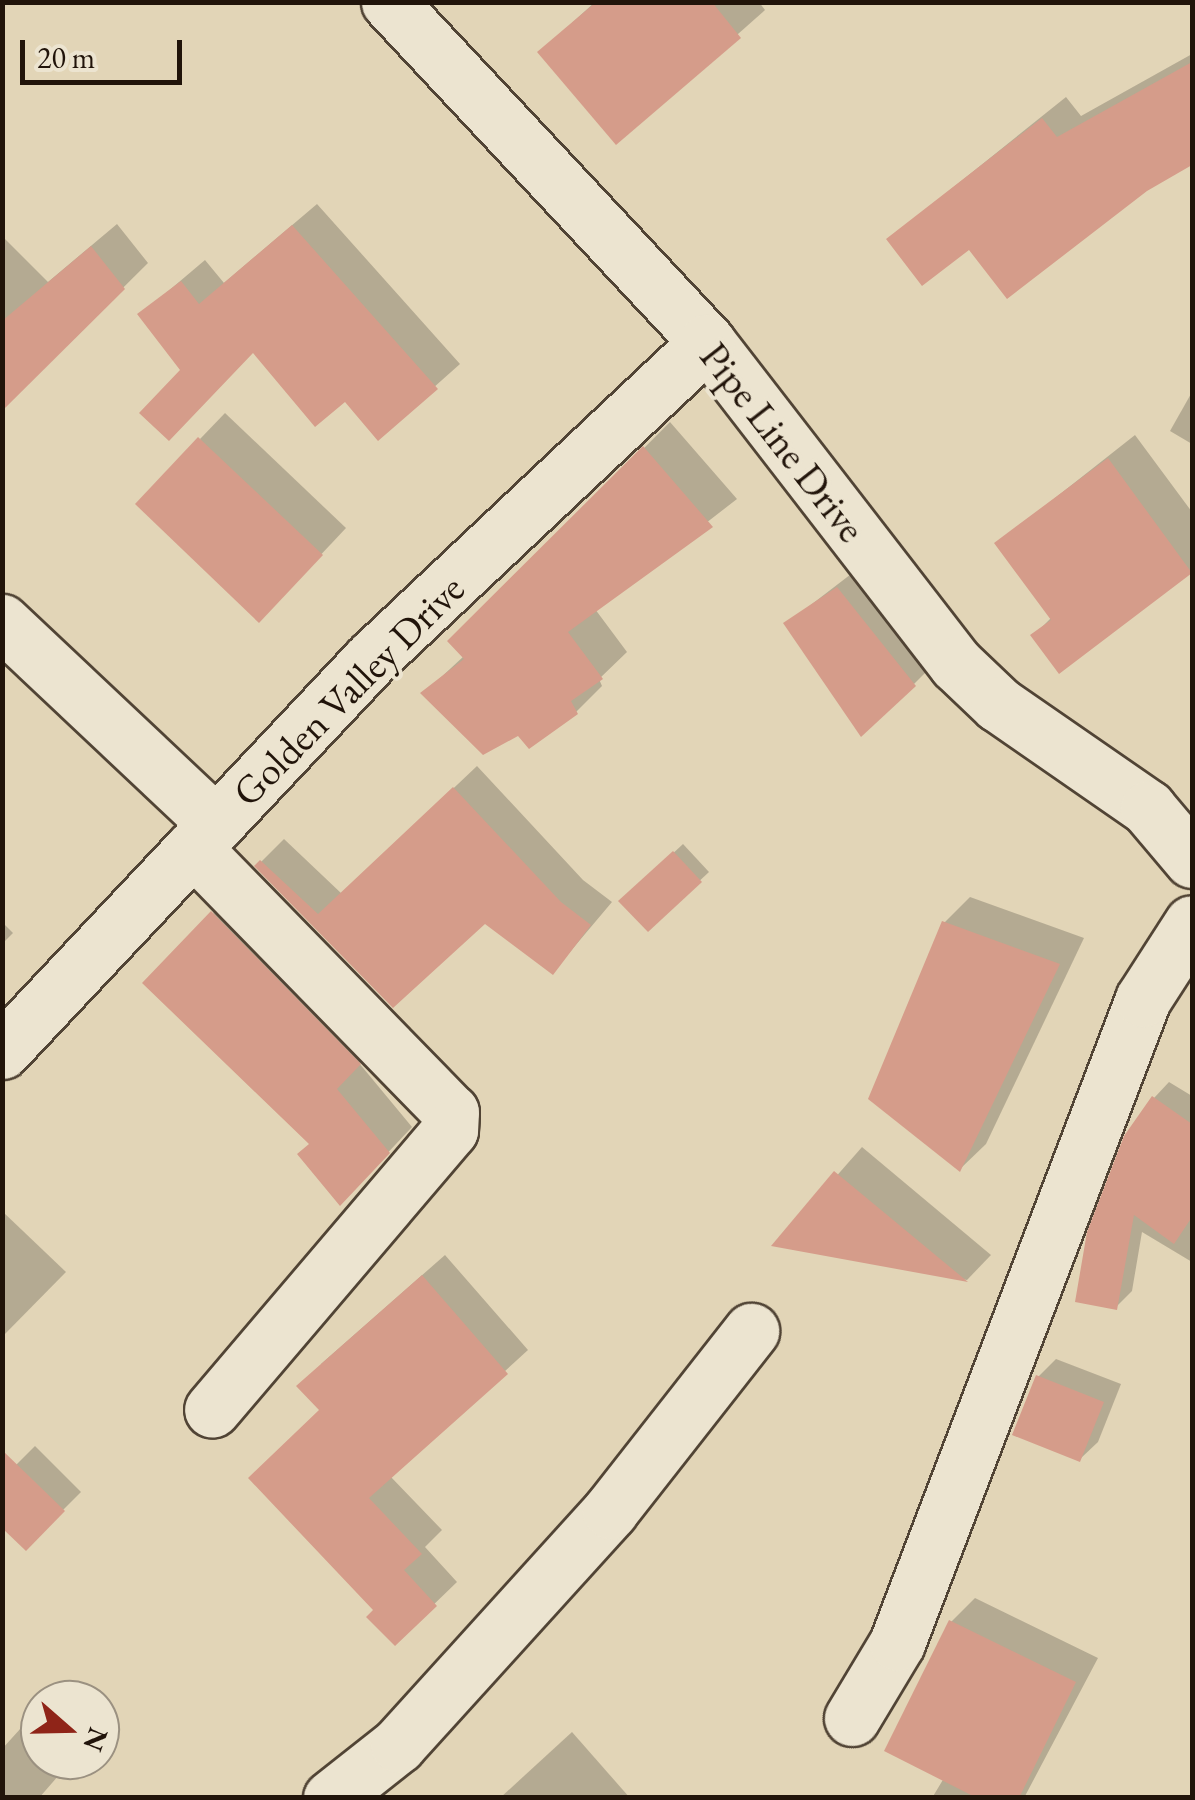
<!DOCTYPE html>
<style>
body{margin:0}
#map{position:relative;width:1195px;height:1800px;overflow:hidden;background:#e2d5b7;font-family:"EB Garamond",serif}
div>[style]{position:absolute}
.shadow>*{inset:0;background:#0003}
.building>*{inset:0;background:#d59c8a}
.roads{filter:drop-shadow(2px 0 #514435) drop-shadow(-2px 0 #514435) drop-shadow(0 2px #514435) drop-shadow(0 -2px #514435)}
.minor>*{height:55px;margin:-27.5px;padding:0 27.5px;transform-origin:27.5px;border-radius:27.5px;background:#ece4d0}
span{translate:-50% -50%;white-space:nowrap;text-align:center;line-height:1.15;-webkit-text-stroke:8px #ece4d0;paint-order:stroke}
.street-label{font-size:40px;color:#21140a}
.frame{position:absolute;inset:0;border:5px solid #21140a;pointer-events:none}
.north{position:absolute;left:20px;top:1680px;width:100px;height:100px;box-sizing:border-box;background:#ece4d0;border:2px solid #9b9181;border-radius:50%;rotate:110deg;font-size:28px;font-weight:700;line-height:40px;text-align:center;color:#21140a}
.north::after{content:'';display:block;margin:auto;width:35px;height:45px;background:#8f2418;clip-path:polygon(50% 0,100% 100%,50% 72%,0 100%)}
.scale{position:absolute;left:20px;top:40px;width:162px;height:45px;box-sizing:border-box;border:5px solid #21140a;border-top:0;padding-left:12px;font-size:30px;line-height:35px;white-space:nowrap;color:#21140a;-webkit-text-stroke:8px #ece4d0;paint-order:stroke}
</style>
<div id="map">
<div class="shadow">
<div style="clip-path:polygon(595px 2px,759px 2px,765px 10px,616px 142px,540px 52px)"></div>
<div style="clip-path:polygon(1192px 54px,1192px 152px,1007px 296px,970px 247px,889px 239px,1066px 97px,1081px 116px)"></div>
<div style="clip-path:polygon(317px 204px,460px 364px,378px 437px,345px 399px,253px 350px,184px 370px,140px 315px,205px 260px,224px 283px)"></div>
<div style="clip-path:polygon(117px 224px,148px 263px,2px 408px,2px 236px,48px 282px)"></div>
<div style="clip-path:polygon(1192px 392px,1192px 444px,1170px 431px)"></div>
<div style="clip-path:polygon(225px 413px,346px 528px,284px 594px,200px 439px)"></div>
<div style="clip-path:polygon(670px 422px,737px 499px,595px 609px,627px 652px,599px 679px,602px 686px,576px 712px,518px 733px,424px 693px,464px 656px,451px 642px)"></div>
<div style="clip-path:polygon(1135px 435px,1192px 512px,1192px 570px,1060px 670px,1034px 635px,1052px 617px,998px 543px)"></div>
<div style="clip-path:polygon(855px 571px,932px 666px,914px 684px,786px 624px)"></div>
<div style="clip-path:polygon(477px 766px,583px 880px,612px 902px,553px 972px,485px 921px,393px 1005px,257px 866px,284px 839px,342px 894px)"></div>
<div style="clip-path:polygon(683px 844px,709px 872px,648px 929px,622px 901px)"></div>
<div style="clip-path:polygon(237px 889px,383px 1038px,359px 1063px,412px 1127px,364px 1178px,213px 913px)"></div>
<div style="clip-path:polygon(970px 897px,1084px 938px,986px 1144px,960px 1169px,944px 923px)"></div>
<div style="clip-path:polygon(2px 922px,13px 933px,2px 944px)"></div>
<div style="clip-path:polygon(1169px 1082px,1192px 1096px,1192px 1262px,1142px 1232px,1132px 1291px,1116px 1307px,1154px 1098px)"></div>
<div style="clip-path:polygon(862px 1147px,991px 1255px,967px 1280px,776px 1245px)"></div>
<div style="clip-path:polygon(2px 1211px,66px 1272px,2px 1337px)"></div>
<div style="clip-path:polygon(445px 1255px,528px 1350px,390px 1476px,442px 1530px,425px 1547px,457px 1582px,395px 1642px,376px 1610px,322px 1410px,321px 1364px)"></div>
<div style="clip-path:polygon(1056px 1359px,1121px 1384px,1098px 1442px,1080px 1459px,1038px 1377px)"></div>
<div style="clip-path:polygon(35px 1446px,81px 1492px,26px 1547px,2px 1479px)"></div>
<div style="clip-path:polygon(975px 1598px,1098px 1658px,1024px 1798px,932px 1798px,944px 1778px,951px 1622px)"></div>
<div style="clip-path:polygon(58px 1688px,71px 1700px,47px 1700px)"></div>
<div style="clip-path:polygon(40px 1707px,40px 1760px,72px 1760px,39px 1798px,2px 1798px,2px 1749px)"></div>
<div style="clip-path:polygon(572px 1732px,630px 1798px,500px 1798px)"></div>
</div>
<div class="building">
<div style="clip-path:polygon(596px 2px,712px 2px,741px 38px,616px 145px,537px 52px)"></div>
<div style="clip-path:polygon(1192px 62px,1192px 165px,1147px 191px,1007px 299px,969px 250px,922px 286px,886px 239px,1042px 118px,1057px 137px)"></div>
<div style="clip-path:polygon(292px 225px,438px 389px,378px 441px,345px 402px,315px 427px,253px 353px,169px 441px,139px 413px,180px 370px,137px 314px,181px 281px,199px 304px)"></div>
<div style="clip-path:polygon(91px 246px,125px 289px,2px 411px,2px 321px)"></div>
<div style="clip-path:polygon(198px 437px,323px 555px,259px 623px,135px 504px)"></div>
<div style="clip-path:polygon(643px 446px,713px 527px,568px 632px,603px 679px,571px 701px,578px 714px,529px 749px,518px 736px,483px 755px,420px 693px,464px 659px,447px 641px)"></div>
<div style="clip-path:polygon(1108px 458px,1192px 573px,1059px 674px,1030px 635px,1051px 620px,994px 543px)"></div>
<div style="clip-path:polygon(837px 587px,916px 686px,861px 737px,783px 623px)"></div>
<div style="clip-path:polygon(453px 787px,561px 902px,591px 925px,553px 975px,485px 924px,393px 1008px,254px 866px,260px 860px,318px 914px)"></div>
<div style="clip-path:polygon(673px 851px,702px 882px,648px 932px,618px 901px)"></div>
<div style="clip-path:polygon(211px 911px,361px 1064px,337px 1089px,390px 1153px,340px 1206px,297px 1154px,309px 1144px,142px 983px)"></div>
<div style="clip-path:polygon(942px 921px,1060px 964px,960px 1172px,868px 1099px)"></div>
<div style="clip-path:polygon(1152px 1096px,1192px 1124px,1192px 1217px,1174px 1244px,1134px 1215px,1117px 1310px,1075px 1302px,1087px 1232px,1124px 1136px)"></div>
<div style="clip-path:polygon(834px 1171px,968px 1282px,771px 1246px)"></div>
<div style="clip-path:polygon(422px 1275px,508px 1374px,369px 1498px,422px 1554px,404px 1570px,437px 1606px,395px 1646px,366px 1617px,373px 1610px,248px 1478px,319px 1410px,296px 1386px)"></div>
<div style="clip-path:polygon(1036px 1375px,1104px 1402px,1080px 1462px,1012px 1435px)"></div>
<div style="clip-path:polygon(2px 1450px,65px 1511px,26px 1551px,2px 1528px)"></div>
<div style="clip-path:polygon(949px 1620px,1076px 1682px,1019px 1798px,977px 1798px,884px 1751px)"></div>
</div>
<div class="roads">
<div class="minor">
<div style="left:389px;top:2px;width:466px;rotate:46.9deg"></div>
<div style="left:707px;top:342px;width:407px;rotate:52.3deg"></div>
<div style="left:956px;top:664px;width:58px;rotate:43.6deg"></div>
<div style="left:998px;top:704px;width:183px;rotate:34.7deg"></div>
<div style="left:1148px;top:808px;width:68px;rotate:49.8deg"></div>
<div style="left:2px;top:622px;width:294px;rotate:43.3deg"></div>
<div style="left:193px;top:848px;width:369px;rotate:45.7deg"></div>
<div style="left:451px;top:1112px;width:18px;rotate:93deg"></div>
<div style="left:450px;top:1130px;width:367px;rotate:130.4deg"></div>
<div style="left:2px;top:1051px;width:538px;rotate:-46.73deg"></div>
<div style="left:371px;top:659px;width:462px;rotate:-43.3deg"></div>
<div style="left:852px;top:1718px;width:87px;rotate:-59deg"></div>
<div style="left:897px;top:1643px;width:689px;rotate:-69.09deg"></div>
<div style="left:1143px;top:999px;width:90px;rotate:-57.2deg"></div>
<div style="left:331px;top:1798px;width:85px;rotate:-38.3deg"></div>
<div style="left:398px;top:1745px;width:316px;rotate:-47.8deg"></div>
<div style="left:610px;top:1511px;width:229px;rotate:-51.9deg"></div>
</div>
</div>
<div class="street-label">
<span style="left:783px;top:442px;rotate:52deg">Pipe Line Drive</span>
<span style="left:348px;top:690px;rotate:-45deg">Golden Valley Drive</span>
</div>
<div class="frame"></div>
<div class="north">N</div>
<div class="scale">20 m</div>
</div>
